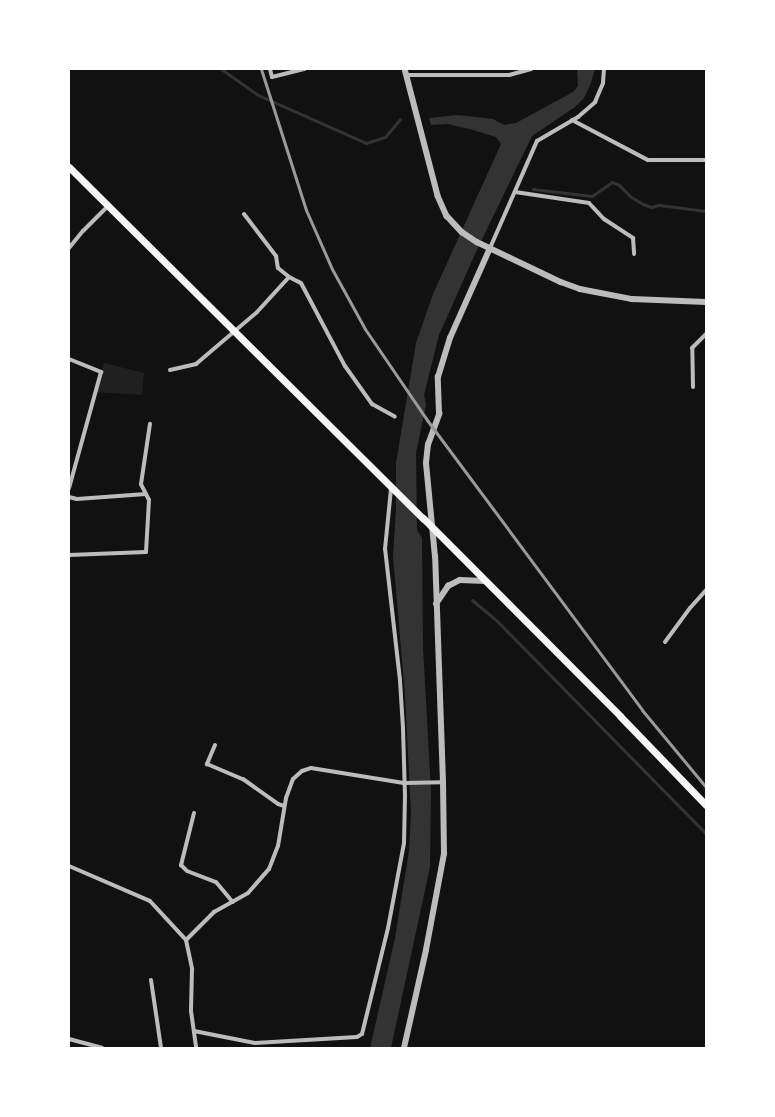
<!DOCTYPE html>
<style>
body{margin:0}
#map{position:relative;width:775px;height:1117px;overflow:hidden;background:#111;font-family:"Varela Round",sans-serif}
div>[style]{position:absolute}
.green>*{inset:0;background:#202020}
.water>*{inset:0;background:#333}
.stream>*{height:3px;margin:-1.5px;padding:0 1.5px;transform-origin:1.5px;border-radius:1.5px;background:#333}
.minor>*{height:4px;margin:-2px;padding:0 2px;transform-origin:2px;border-radius:2px;background:#bcbcbc}
.tertiary>*{height:5.5px;margin:-2.75px;padding:0 2.75px;transform-origin:2.75px;border-radius:2.75px;background:#bcbcbc}
.trunk>*{height:7px;margin:-3.5px;padding:0 3.5px;transform-origin:3.5px;border-radius:3.5px;background:#f5f5f5}
.rail>*{height:3px;margin:-1.5px;padding:0 1.5px;transform-origin:1.5px;border-radius:1.5px;background:#9a9a9a}
span{translate:-50% -50%;white-space:nowrap;text-align:center;line-height:1.15;-webkit-text-stroke:4px #fff;paint-order:stroke}
.frame{position:absolute;inset:0;border:70px solid #fff;pointer-events:none}
</style>
<div id="map">
<div class="green">
<div style="clip-path:polygon(104px 363px,144px 373px,142px 395px,95px 392px)"></div>
</div>
<div class="water">
<div style="clip-path:polygon(577px 69px,595px 69px,591px 83px,584px 98px,575px 107px,532px 136px,475px 254px,439px 335px,424px 395px,426px 405px,416px 453px,417px 530px,422px 538px,423px 647px,431px 792px,430px 867px,391px 1048px,370px 1048px,395px 938px,409px 851px,411px 813px,405px 695px,393px 556px,396px 509px,396px 463px,416px 343px,433px 294px,501px 144px,496px 137px,473px 130px,448px 124px,431px 125px,429px 118px,458px 115px,493px 119px,504px 125px,516px 123px,573px 92px,578px 86px)"></div>
</div>
<div class="stream">
<div style="left:221px;top:69px;width:45px;rotate:35.1deg"></div>
<div style="left:258px;top:95px;width:118px;rotate:24deg"></div>
<div style="left:366px;top:143px;width:20px;rotate:-18deg"></div>
<div style="left:385px;top:137px;width:23px;rotate:-50deg"></div>
<div style="left:533px;top:189px;width:59px;rotate:6.8deg"></div>
<div style="left:592px;top:196px;width:24px;rotate:-35deg"></div>
<div style="left:612px;top:182px;width:8px;rotate:23deg"></div>
<div style="left:619px;top:185px;width:17px;rotate:45deg"></div>
<div style="left:631px;top:197px;width:14px;rotate:30deg"></div>
<div style="left:643px;top:204px;width:9px;rotate:21deg"></div>
<div style="left:651px;top:207px;width:8px;rotate:-14deg"></div>
<div style="left:659px;top:205px;width:47px;rotate:7.3deg"></div>
<div style="left:472px;top:600px;width:31px;rotate:40deg"></div>
<div style="left:496px;top:620px;width:300px;rotate:45.5deg"></div>
</div>
<div class="minor">
<div style="left:270px;top:69px;width:8px;rotate:76deg"></div>
<div style="left:272px;top:77px;width:34px;rotate:-14deg"></div>
<div style="left:407px;top:75px;width:102px"></div>
<div style="left:509px;top:75px;width:23px;rotate:-15deg"></div>
<div style="left:572px;top:120px;width:86px;rotate:27.8deg"></div>
<div style="left:648px;top:160px;width:58px"></div>
<div style="left:515px;top:192px;width:75px;rotate:8.5deg"></div>
<div style="left:589px;top:203px;width:22px;rotate:47deg"></div>
<div style="left:604px;top:219px;width:35px;rotate:33deg"></div>
<div style="left:633px;top:238px;width:16px;rotate:86deg"></div>
<div style="left:244px;top:214px;width:53px;rotate:52.7deg"></div>
<div style="left:276px;top:256px;width:12px;rotate:81deg"></div>
<div style="left:278px;top:268px;width:14px;rotate:39deg"></div>
<div style="left:289px;top:277px;width:13px;rotate:27deg"></div>
<div style="left:301px;top:283px;width:94px;rotate:62.1deg"></div>
<div style="left:345px;top:366px;width:47px;rotate:54.6deg"></div>
<div style="left:372px;top:404px;width:26px;rotate:29deg"></div>
<div style="left:69px;top:248px;width:22px;rotate:-51deg"></div>
<div style="left:83px;top:231px;width:35px;rotate:-45deg"></div>
<div style="left:490px;top:248px;width:117px;rotate:-66.3deg"></div>
<div style="left:537px;top:141px;width:48px;rotate:-30.3deg"></div>
<div style="left:578px;top:117px;width:23px;rotate:-41deg"></div>
<div style="left:595px;top:102px;width:21px;rotate:-67deg"></div>
<div style="left:603px;top:83px;width:14px;rotate:-86deg"></div>
<div style="left:69px;top:359px;width:35px;rotate:22deg"></div>
<div style="left:101px;top:372px;width:120px;rotate:105.4deg"></div>
<div style="left:170px;top:370px;width:27px;rotate:-13deg"></div>
<div style="left:196px;top:364px;width:80px;rotate:-40.4deg"></div>
<div style="left:257px;top:312px;width:47px;rotate:-47.6deg"></div>
<div style="left:693px;top:387px;width:39px;rotate:-91deg"></div>
<div style="left:692px;top:348px;width:20px;rotate:-45deg"></div>
<div style="left:69px;top:497px;width:8px;rotate:14deg"></div>
<div style="left:77px;top:499px;width:69px;rotate:-4.1deg"></div>
<div style="left:69px;top:555px;width:77px;rotate:-2.2deg"></div>
<div style="left:146px;top:552px;width:52px;rotate:-86.7deg"></div>
<div style="left:149px;top:500px;width:18px;rotate:-117deg"></div>
<div style="left:141px;top:484px;width:61px;rotate:-81.5deg"></div>
<div style="left:665px;top:642px;width:42px;rotate:-53.7deg"></div>
<div style="left:690px;top:608px;width:24px;rotate:-48deg"></div>
<div style="left:215px;top:745px;width:21px;rotate:113deg"></div>
<div style="left:207px;top:764px;width:39px;rotate:23deg"></div>
<div style="left:243px;top:779px;width:43px;rotate:35.5deg"></div>
<div style="left:278px;top:804px;width:6px;rotate:18deg"></div>
<div style="left:194px;top:813px;width:54px;rotate:104deg"></div>
<div style="left:181px;top:865px;width:8px;rotate:45deg"></div>
<div style="left:187px;top:871px;width:31px;rotate:21deg"></div>
<div style="left:216px;top:882px;width:26px;rotate:50deg"></div>
<div style="left:69px;top:866px;width:88px;rotate:23.4deg"></div>
<div style="left:150px;top:901px;width:53px;rotate:47.3deg"></div>
<div style="left:186px;top:940px;width:30px;rotate:78deg"></div>
<div style="left:192px;top:969px;width:42px;rotate:91.4deg"></div>
<div style="left:191px;top:1011px;width:37px;rotate:82deg"></div>
<div style="left:186px;top:940px;width:40px;rotate:-45deg"></div>
<div style="left:214px;top:912px;width:39px;rotate:-29deg"></div>
<div style="left:248px;top:893px;width:32px;rotate:-49deg"></div>
<div style="left:269px;top:869px;width:25px;rotate:-69deg"></div>
<div style="left:278px;top:846px;width:49px;rotate:-80.5deg"></div>
<div style="left:286px;top:798px;width:20px;rotate:-70deg"></div>
<div style="left:293px;top:779px;width:12px;rotate:-42deg"></div>
<div style="left:302px;top:771px;width:9px;rotate:-18deg"></div>
<div style="left:311px;top:768px;width:94px;rotate:9.2deg"></div>
<div style="left:404px;top:783px;width:39px;rotate:-1deg"></div>
<div style="left:151px;top:980px;width:69px;rotate:81.6deg"></div>
<div style="left:194px;top:1031px;width:62px;rotate:11.1deg"></div>
<div style="left:255px;top:1043px;width:102px;rotate:-3.4deg"></div>
<div style="left:357px;top:1037px;width:6px;rotate:-31deg"></div>
<div style="left:362px;top:1034px;width:109px;rotate:-76.2deg"></div>
<div style="left:388px;top:928px;width:86px;rotate:-79.3deg"></div>
<div style="left:404px;top:843px;width:47px;rotate:-88.8deg"></div>
<div style="left:405px;top:796px;width:68px;rotate:-91.7deg"></div>
<div style="left:403px;top:728px;width:48px;rotate:-93.6deg"></div>
<div style="left:400px;top:680px;width:132px;rotate:-96.5deg"></div>
<div style="left:385px;top:549px;width:60px;rotate:-84.3deg"></div>
<div style="left:69px;top:1039px;width:34px;rotate:15deg"></div>
</div>
<div class="tertiary">
<div style="left:405px;top:69px;width:131px;rotate:75.4deg"></div>
<div style="left:438px;top:196px;width:22px;rotate:66deg"></div>
<div style="left:447px;top:216px;width:22px;rotate:47deg"></div>
<div style="left:462px;top:232px;width:18px;rotate:34deg"></div>
<div style="left:477px;top:242px;width:93px;rotate:25.5deg"></div>
<div style="left:561px;top:282px;width:20px;rotate:20deg"></div>
<div style="left:580px;top:289px;width:53px;rotate:10.9deg"></div>
<div style="left:632px;top:299px;width:74px;rotate:2.3deg"></div>
<div style="left:436px;top:604px;width:22px;rotate:-56deg"></div>
<div style="left:448px;top:586px;width:13px;rotate:-27deg"></div>
<div style="left:460px;top:580px;width:25px;rotate:2deg"></div>
<div style="left:404px;top:1048px;width:100px;rotate:-77.3deg"></div>
<div style="left:426px;top:950px;width:98px;rotate:-79.4deg"></div>
<div style="left:444px;top:854px;width:72px;rotate:-90.8deg"></div>
<div style="left:443px;top:782px;width:225px;rotate:-92deg"></div>
<div style="left:435px;top:557px;width:94px;rotate:-95.5deg"></div>
<div style="left:426px;top:463px;width:18px;rotate:-84deg"></div>
<div style="left:428px;top:445px;width:33px;rotate:-70deg"></div>
<div style="left:439px;top:414px;width:37px;rotate:-92deg"></div>
<div style="left:438px;top:377px;width:41px;rotate:-72.9deg"></div>
<div style="left:450px;top:338px;width:98px;rotate:-66deg"></div>
</div>
<div class="trunk">
<div style="left:69px;top:167px;width:499px;rotate:44.8deg"></div>
<div style="left:423px;top:518px;width:279px;rotate:45.1deg"></div>
<div style="left:620px;top:716px;width:124px;rotate:46deg"></div>
</div>
<div class="rail">
<div style="left:261px;top:69px;width:148px;rotate:72.3deg"></div>
<div style="left:306px;top:210px;width:64px;rotate:66.2deg"></div>
<div style="left:332px;top:269px;width:68px;rotate:61.2deg"></div>
<div style="left:365px;top:329px;width:110px;rotate:55.7deg"></div>
<div style="left:427px;top:420px;width:361px;rotate:53.4deg"></div>
<div style="left:642px;top:710px;width:100px;rotate:50.3deg"></div>
</div>
<div class="frame"></div>
</div>
